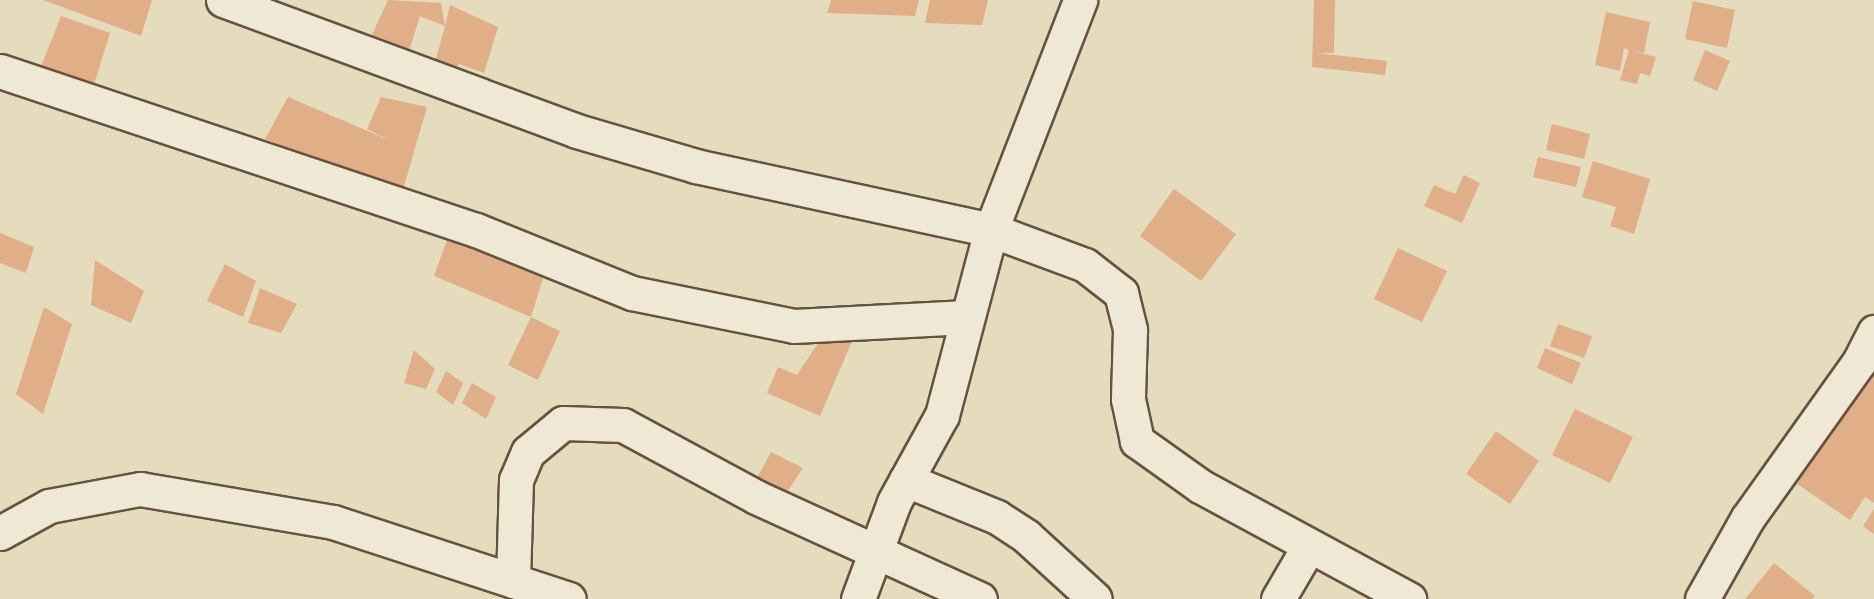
<!DOCTYPE html>
<style>
body{margin:0}
#map{position:relative;width:1874px;height:599px;overflow:hidden;background:#e5dbbd;font-family:"IM FELL English",serif}
div>[style]{position:absolute}
.building>*{inset:0;background:#e0af88}
.roads{filter:drop-shadow(2px 0 #66523f) drop-shadow(-2px 0 #66523f) drop-shadow(0 2px #66523f) drop-shadow(0 -2px #66523f)}
.minor>*{height:33px;margin:-16.5px;padding:0 16.5px;transform-origin:16.5px;border-radius:16.5px;background:#eee8d4}
span{translate:-50% -50%;white-space:nowrap;text-align:center;line-height:1.15;-webkit-text-stroke:4.5px #eee8d4;paint-order:stroke}
</style>
<div id="map">
<div class="building">
<div style="clip-path:polygon(43px 0,152px 0,141px 36px)"></div>
<div style="clip-path:polygon(388px 0,441px 3px,445px 26px,450px 5px,498px 27px,484px 73px,459px 64px,452px 75px,434px 66px,445px 26px,420px 16px,408px 54px,370px 39px)"></div>
<div style="clip-path:polygon(831px 0,919px 0,915px 16px,827px 13px)"></div>
<div style="clip-path:polygon(930px 0,988px 0,982px 25px,925px 23px)"></div>
<div style="clip-path:polygon(1314px 0,1335px 0,1334px 53px,1317px 53px,1387px 61px,1385px 75px,1312px 67px)"></div>
<div style="clip-path:polygon(1693px 1px,1735px 10px,1727px 48px,1685px 39px)"></div>
<div style="clip-path:polygon(1606px 12px,1650px 22px,1644px 53px,1632px 51px,1656px 57px,1650px 76px,1640px 73px,1637px 84px,1620px 80px,1629px 50px,1624px 48px,1620px 71px,1595px 65px)"></div>
<div style="clip-path:polygon(61px 16px,110px 33px,91px 94px,40px 69px)"></div>
<div style="clip-path:polygon(1705px 50px,1730px 61px,1717px 91px,1693px 80px)"></div>
<div style="clip-path:polygon(288px 97px,391px 141px,367px 129px,381px 97px,427px 107px,402px 193px,265px 139px)"></div>
<div style="clip-path:polygon(1552px 124px,1590px 134px,1584px 159px,1546px 150px)"></div>
<div style="clip-path:polygon(1538px 157px,1581px 167px,1576px 187px,1533px 177px)"></div>
<div style="clip-path:polygon(1593px 161px,1650px 179px,1634px 234px,1610px 226px,1616px 207px,1582px 197px)"></div>
<div style="clip-path:polygon(1464px 175px,1480px 183px,1462px 223px,1424px 206px,1434px 185px,1455px 194px)"></div>
<div style="clip-path:polygon(1174px 189px,1236px 234px,1201px 281px,1140px 236px)"></div>
<div style="clip-path:polygon(0 233px,34px 247px,26px 273px,0 263px)"></div>
<div style="clip-path:polygon(447px 240px,544px 275px,531px 317px,560px 331px,538px 380px,508px 365px,531px 317px,434px 276px)"></div>
<div style="clip-path:polygon(1398px 248px,1447px 271px,1422px 322px,1374px 299px)"></div>
<div style="clip-path:polygon(95px 260px,144px 291px,131px 323px,91px 305px)"></div>
<div style="clip-path:polygon(225px 264px,256px 281px,243px 317px,207px 301px)"></div>
<div style="clip-path:polygon(260px 288px,297px 304px,281px 333px,248px 323px)"></div>
<div style="clip-path:polygon(44px 307px,72px 324px,43px 414px,16px 394px)"></div>
<div style="clip-path:polygon(1558px 324px,1592px 336px,1584px 358px,1550px 346px)"></div>
<div style="clip-path:polygon(824px 334px,853px 339px,820px 416px,767px 393px,778px 367px,797px 375px)"></div>
<div style="clip-path:polygon(1545px 348px,1581px 363px,1572px 384px,1537px 368px)"></div>
<div style="clip-path:polygon(414px 350px,435px 369px,426px 389px,404px 383px)"></div>
<div style="clip-path:polygon(1874px 358px,1874px 503px,1865px 497px,1850px 520px,1784px 475px)"></div>
<div style="clip-path:polygon(446px 371px,463px 383px,453px 405px,436px 392px)"></div>
<div style="clip-path:polygon(472px 383px,496px 397px,486px 419px,462px 403px)"></div>
<div style="clip-path:polygon(1575px 409px,1633px 437px,1610px 483px,1552px 455px)"></div>
<div style="clip-path:polygon(1496px 431px,1539px 461px,1510px 504px,1466px 474px)"></div>
<div style="clip-path:polygon(771px 452px,803px 468px,785px 495px,757px 478px)"></div>
<div style="clip-path:polygon(1874px 509px,1874px 534px,1863px 526px)"></div>
<div style="clip-path:polygon(1774px 563px,1815px 596px,1812px 599px,1745px 599px)"></div>
</div>
<div class="roads">
<div class="minor">
<div style="left:223px;top:0;width:377px;rotate:20.3deg"></div>
<div style="left:577px;top:131px;width:124px;rotate:16.4deg"></div>
<div style="left:696px;top:166px;width:302px;rotate:12.2deg"></div>
<div style="left:991px;top:230px;width:100px;rotate:20.4deg"></div>
<div style="left:1085px;top:265px;width:46px;rotate:37.9deg"></div>
<div style="left:1121px;top:293px;width:38px;rotate:76deg"></div>
<div style="left:1130px;top:330px;width:69px;rotate:91.7deg"></div>
<div style="left:1128px;top:399px;width:43px;rotate:77.9deg"></div>
<div style="left:1137px;top:441px;width:77px;rotate:35.5deg"></div>
<div style="left:1200px;top:486px;width:238px;rotate:28.4deg"></div>
<div style="left:0;top:71px;width:502px;rotate:18.47deg"></div>
<div style="left:476px;top:230px;width:168px;rotate:22deg"></div>
<div style="left:632px;top:293px;width:165px;rotate:11.5deg"></div>
<div style="left:794px;top:326px;width:173px;rotate:-3deg"></div>
<div style="left:906px;top:480px;width:98px;rotate:22.1deg"></div>
<div style="left:997px;top:517px;width:35px;rotate:33deg"></div>
<div style="left:1026px;top:536px;width:93px;rotate:42.4deg"></div>
<div style="left:0;top:533px;width:56px;rotate:-28.9deg"></div>
<div style="left:49px;top:506px;width:93px;rotate:-10.6deg"></div>
<div style="left:140px;top:489px;width:196px;rotate:9.7deg"></div>
<div style="left:333px;top:522px;width:248px;rotate:18.1deg"></div>
<div style="left:513px;top:581px;width:101px;rotate:-88.3deg"></div>
<div style="left:516px;top:480px;width:30px;rotate:-67deg"></div>
<div style="left:528px;top:452px;width:45px;rotate:-39.6deg"></div>
<div style="left:563px;top:423px;width:60px;rotate:1.9deg"></div>
<div style="left:623px;top:425px;width:151px;rotate:28.4deg"></div>
<div style="left:756px;top:497px;width:246px;rotate:24.5deg"></div>
<div style="left:858px;top:599px;width:103px;rotate:-69.6deg"></div>
<div style="left:894px;top:502px;width:99px;rotate:-61.1deg"></div>
<div style="left:942px;top:415px;width:191px;rotate:-75.2deg"></div>
<div style="left:991px;top:230px;width:247px;rotate:-68.8deg"></div>
<div style="left:1278px;top:599px;width:61px;rotate:-59.7deg"></div>
<div style="left:1702px;top:599px;width:92px;rotate:-60.6deg"></div>
<div style="left:1747px;top:519px;width:193px;rotate:-54.5deg"></div>
<div style="left:1859px;top:362px;width:34px;rotate:-63deg"></div>
</div>
</div>
</div>
